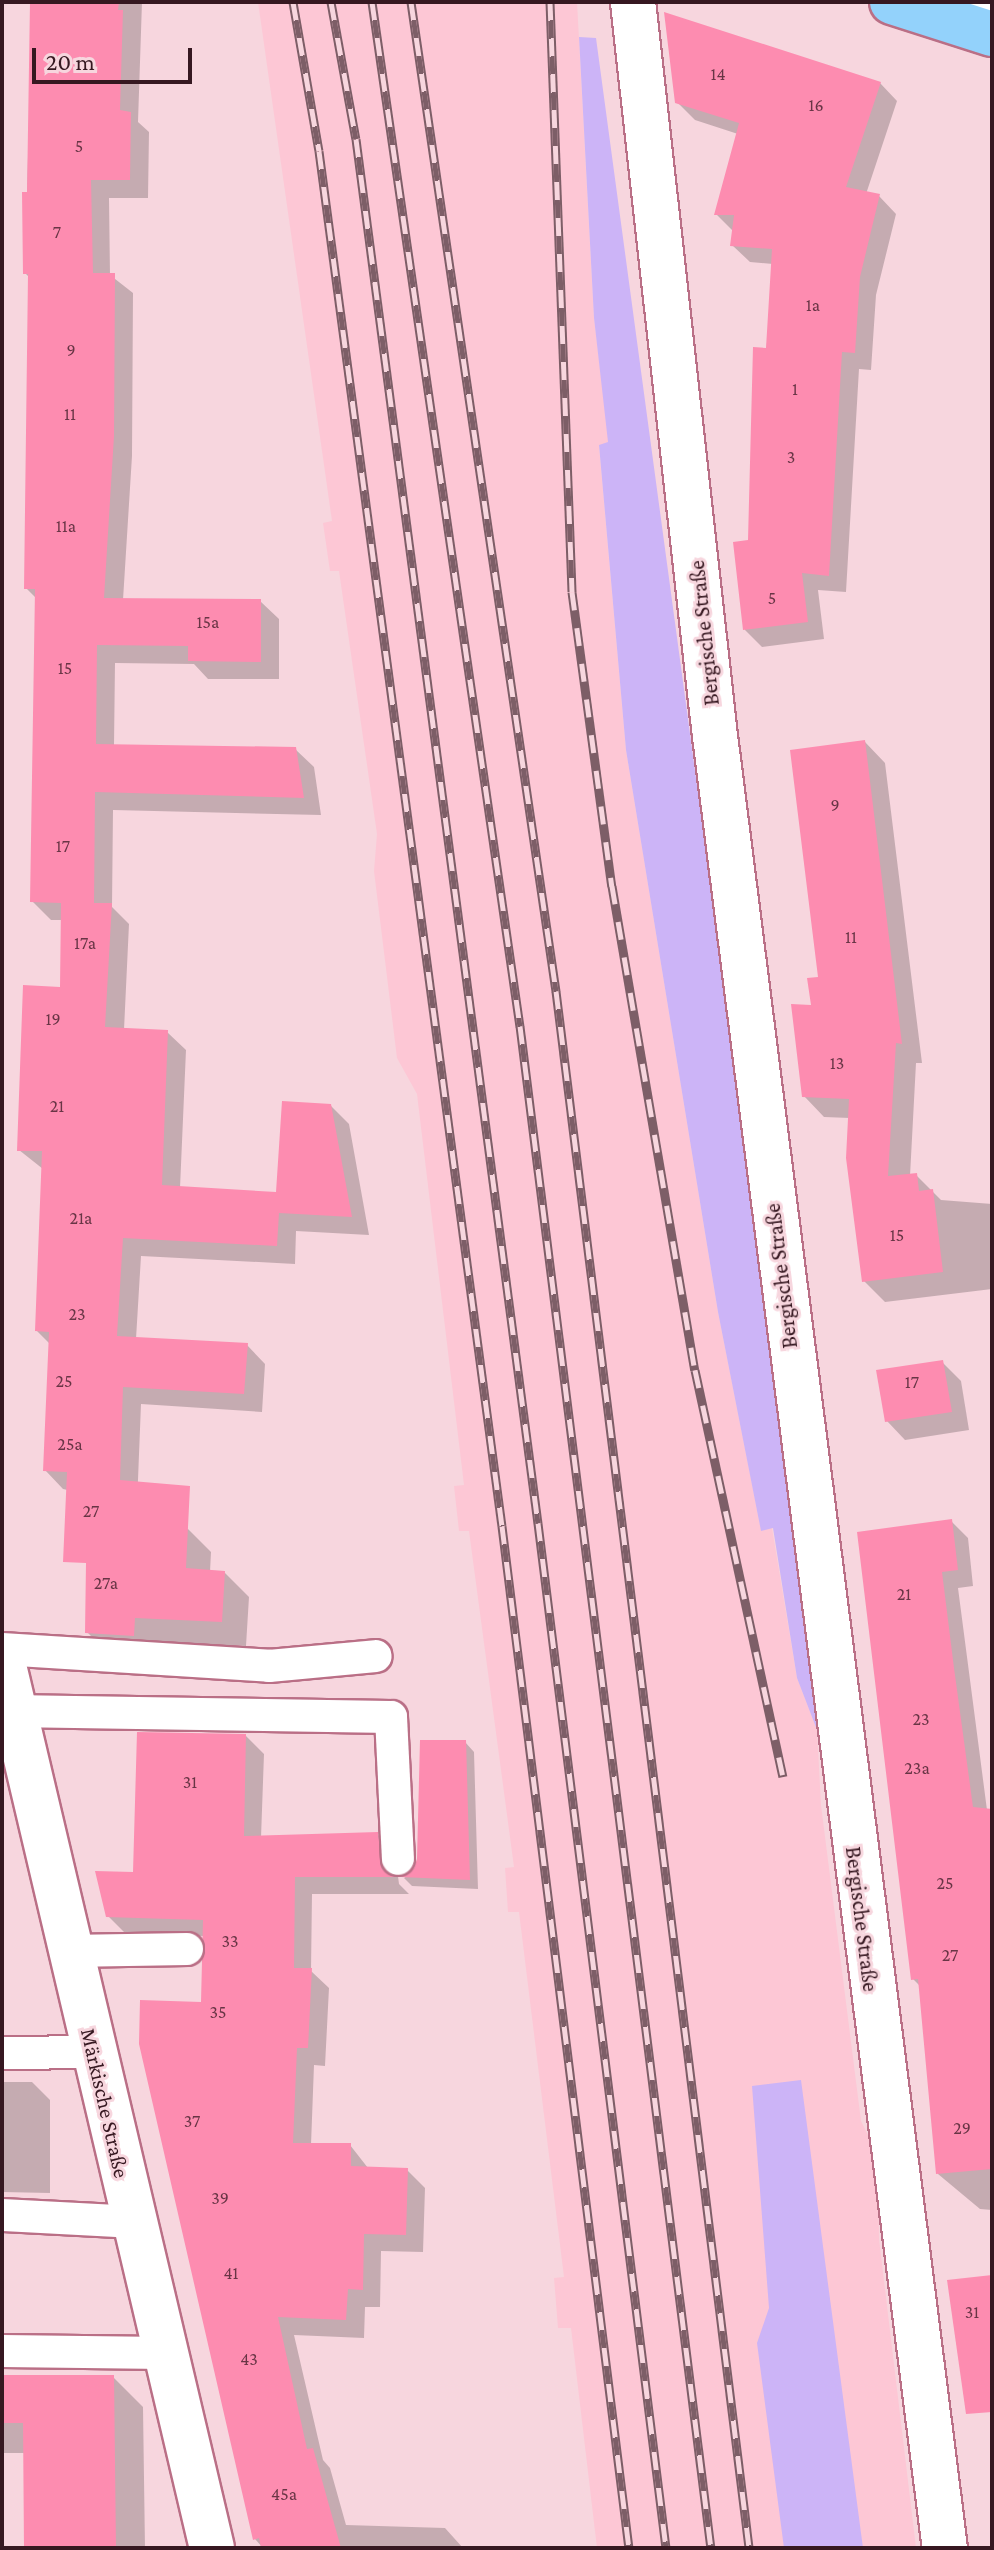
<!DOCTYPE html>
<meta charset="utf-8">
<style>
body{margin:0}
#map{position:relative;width:994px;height:2550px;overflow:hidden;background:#f7d6de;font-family:"Crimson Pro",serif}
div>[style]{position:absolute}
.built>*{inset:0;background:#fdc7d5}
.green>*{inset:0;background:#ccb4f7}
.shadow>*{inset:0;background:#0003}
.building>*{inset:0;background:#fd8cb0}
.roads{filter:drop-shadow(2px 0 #ba6f86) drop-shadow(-2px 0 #ba6f86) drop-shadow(0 2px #ba6f86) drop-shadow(0 -2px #ba6f86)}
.service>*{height:32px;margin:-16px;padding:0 16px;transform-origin:16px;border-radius:16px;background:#fff}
.minor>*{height:44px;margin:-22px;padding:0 22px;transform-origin:22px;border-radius:22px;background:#fff}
.primary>*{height:44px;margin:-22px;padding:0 22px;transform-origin:22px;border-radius:22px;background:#93d2fb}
.rail>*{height:9px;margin-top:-4.5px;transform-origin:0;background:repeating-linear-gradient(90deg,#f7d6de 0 18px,#7d5e67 0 36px);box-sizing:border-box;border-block:2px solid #7d5e67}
span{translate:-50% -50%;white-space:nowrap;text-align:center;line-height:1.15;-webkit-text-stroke:6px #f7d6de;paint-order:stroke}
.number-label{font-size:18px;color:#683545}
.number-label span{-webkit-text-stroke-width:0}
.street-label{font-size:22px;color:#361821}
.frame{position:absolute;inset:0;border:4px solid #361821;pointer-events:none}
.scale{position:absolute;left:32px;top:48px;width:160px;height:36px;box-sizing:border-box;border:4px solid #361821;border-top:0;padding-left:10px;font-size:24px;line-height:28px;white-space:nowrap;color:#361821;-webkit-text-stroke:6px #f7d6de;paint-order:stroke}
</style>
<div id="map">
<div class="built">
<div style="clip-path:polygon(258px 2px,577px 2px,594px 318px,609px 442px,599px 446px,626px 750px,718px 1312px,761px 1530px,772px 1528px,797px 1678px,817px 1730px,821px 1805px,861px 2121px,878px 2155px,879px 2239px,916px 2548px,597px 2548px,571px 2328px,558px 2328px,554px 2278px,564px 2277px,519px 1912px,508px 1912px,505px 1868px,514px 1867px,469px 1531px,459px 1531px,454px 1486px,464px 1485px,417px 1094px,397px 1058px,374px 871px,377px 834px,339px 571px,330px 571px,323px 523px,332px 521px)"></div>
</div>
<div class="green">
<div style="clip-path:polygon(579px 37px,596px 38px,798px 1533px,817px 1730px,797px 1678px,773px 1528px,761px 1531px,718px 1312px,626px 750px,599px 445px,608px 442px,594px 318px)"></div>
<div style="clip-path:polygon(801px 2080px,863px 2548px,784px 2548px,757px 2343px,769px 2308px,752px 2086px)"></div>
</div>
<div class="shadow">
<div style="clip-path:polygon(32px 2px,142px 2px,138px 122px,149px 132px,148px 198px,109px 198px,110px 275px,133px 293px,132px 456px,123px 600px,260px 601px,279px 619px,279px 679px,208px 679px,194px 664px,115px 663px,114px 746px,295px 749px,314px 767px,321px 815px,113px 810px,112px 907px,129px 924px,124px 1030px,167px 1032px,186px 1050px,180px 1188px,278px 1194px,331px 1106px,349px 1124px,369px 1235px,296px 1231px,295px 1264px,141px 1256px,136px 1339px,247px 1345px,265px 1364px,262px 1412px,141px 1404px,137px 1505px,63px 1489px,45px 1470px,50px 1344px,37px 1331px,43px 1169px,19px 1150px,62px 989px,63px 920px,51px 920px,32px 901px,37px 599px,26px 588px,30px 278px,25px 273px)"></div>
<div style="clip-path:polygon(880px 83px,897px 101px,866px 194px,879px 196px,896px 214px,876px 295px,871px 370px,859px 369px,846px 592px,818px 590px,824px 639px,762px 647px,745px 630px,773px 264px,750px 262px,732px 245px,734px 232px,716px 214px,738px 134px,695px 120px,677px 102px)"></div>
<div style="clip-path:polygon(865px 742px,885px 763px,922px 1063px,916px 1063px,910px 1176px,916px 1175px,941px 1200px,992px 1204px,992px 1289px,885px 1302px,864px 1281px,850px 1118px,824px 1117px,804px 1096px,813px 1007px)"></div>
<div style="clip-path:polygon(942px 1362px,961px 1381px,969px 1430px,905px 1440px,887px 1421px)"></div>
<div style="clip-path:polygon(951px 1521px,968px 1538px,973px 1586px,958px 1588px,987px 1810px,992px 1811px,992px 2210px,980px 2209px,938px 2174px,921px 1987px,913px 1979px,859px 1534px)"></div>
<div style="clip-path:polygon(187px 1528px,211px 1552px,210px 1572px,224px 1572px,249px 1597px,246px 1646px,159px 1642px,158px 1660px,112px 1657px,87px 1632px)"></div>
<div style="clip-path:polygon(246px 1736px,264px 1754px,261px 1838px,377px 1834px,395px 1853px,399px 1884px,409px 1894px,312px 1894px,311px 1971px,329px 1988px,325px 2066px,314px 2065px,311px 2145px,350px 2145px,368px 2168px,407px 2170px,425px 2188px,423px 2252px,381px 2251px,380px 2307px,365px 2307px,364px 2338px,294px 2335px,323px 2460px,330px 2468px,346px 2525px,445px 2528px,463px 2548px,263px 2548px,255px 2539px,203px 2004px,204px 1936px,126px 1934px,108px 1916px)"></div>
<div style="clip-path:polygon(465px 1742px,474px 1752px,478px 1889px,412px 1886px,404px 1878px,416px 1870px)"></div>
<div style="clip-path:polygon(2px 2082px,32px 2082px,50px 2100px,50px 2193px,2px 2192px)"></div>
<div style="clip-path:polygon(2px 2377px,113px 2377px,143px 2407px,145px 2548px,25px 2548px,25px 2453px,2px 2453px)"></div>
</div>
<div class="building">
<div style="clip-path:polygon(30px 2px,119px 2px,118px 10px,123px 10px,120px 110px,131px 112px,130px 180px,91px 180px,93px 273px,115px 273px,114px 436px,104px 598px,261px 599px,261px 662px,188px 661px,188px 646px,97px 645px,96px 744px,296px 747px,304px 798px,95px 792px,94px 903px,112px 903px,105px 1027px,168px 1030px,162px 1185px,276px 1192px,282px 1101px,331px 1104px,352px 1217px,279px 1213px,277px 1246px,123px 1238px,117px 1336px,248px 1343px,244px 1394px,123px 1387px,120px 1480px,190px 1486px,186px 1568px,225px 1571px,222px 1622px,135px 1618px,134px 1636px,85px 1633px,86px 1563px,63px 1562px,67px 1472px,43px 1471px,49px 1332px,35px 1331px,42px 1151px,17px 1151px,23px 985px,60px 987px,61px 903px,30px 902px,35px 589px,24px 589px,28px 274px,23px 274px,22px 192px,27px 192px)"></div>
<div style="clip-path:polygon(664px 12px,881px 82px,846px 187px,880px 194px,860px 277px,855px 353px,842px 352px,829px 576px,802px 573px,808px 622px,743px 630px,733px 542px,748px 540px,753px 347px,766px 348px,772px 249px,730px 246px,734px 215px,714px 215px,739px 123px,675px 103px)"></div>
<div style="clip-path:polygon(865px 740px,902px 1044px,896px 1043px,888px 1176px,917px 1173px,919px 1191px,933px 1189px,943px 1272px,862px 1282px,846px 1158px,849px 1099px,802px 1097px,791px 1004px,811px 1005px,807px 978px,818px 977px,790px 750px)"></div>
<div style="clip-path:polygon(943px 1360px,952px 1412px,885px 1422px,876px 1370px)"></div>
<div style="clip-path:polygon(952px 1519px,958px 1570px,942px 1572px,954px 1668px,973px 1807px,992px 1809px,992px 2169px,936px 2174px,918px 1979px,911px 1980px,857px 1532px)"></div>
<div style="clip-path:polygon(137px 1732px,246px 1734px,244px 1836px,378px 1832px,382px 1869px,395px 1877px,295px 1877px,294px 1968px,312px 1968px,308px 2048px,297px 2048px,293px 2143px,351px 2143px,351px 2166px,408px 2168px,406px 2235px,364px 2234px,363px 2290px,348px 2289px,346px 2320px,278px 2317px,307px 2449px,313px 2448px,341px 2548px,261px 2548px,259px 2538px,253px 2540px,139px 2044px,140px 2000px,201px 2002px,203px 1920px,106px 1917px,95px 1871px,133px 1872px)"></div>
<div style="clip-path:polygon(420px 1740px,466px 1740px,470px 1880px,401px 1877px,414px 1868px,417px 1859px)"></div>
<div style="clip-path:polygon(992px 2275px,992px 2412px,966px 2414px,947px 2280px)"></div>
<div style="clip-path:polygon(2px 2375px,114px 2375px,116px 2548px,24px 2548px,23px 2423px,2px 2423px)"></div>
</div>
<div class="roads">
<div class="service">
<div style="left:2px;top:1649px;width:268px;rotate:3.6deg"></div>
<div style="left:269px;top:1666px;width:107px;rotate:-5.3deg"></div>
<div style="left:11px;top:1711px;width:380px;rotate:0.9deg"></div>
<div style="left:391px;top:1717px;width:142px;rotate:87.2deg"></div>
<div style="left:69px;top:1951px;width:118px;rotate:-1deg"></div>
<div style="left:2px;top:2053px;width:91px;rotate:-0.6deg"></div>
<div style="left:2px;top:2215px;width:132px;rotate:3deg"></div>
<div style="left:2px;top:2351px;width:163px;rotate:0.7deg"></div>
</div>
<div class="minor">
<div style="left:633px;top:2px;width:739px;rotate:83.63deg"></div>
<div style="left:715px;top:736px;width:1827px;rotate:82.77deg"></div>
<div style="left:981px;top:30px;width:28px;rotate:-84deg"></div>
<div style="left:2px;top:1657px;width:915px;rotate:76.74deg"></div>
</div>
<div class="primary">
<div style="left:892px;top:2px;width:105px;rotate:17.7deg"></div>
</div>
</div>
<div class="rail">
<div style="left:293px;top:2px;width:151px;rotate:80.1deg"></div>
<div style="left:319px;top:151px;width:1387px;rotate:82.42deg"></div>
<div style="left:502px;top:1526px;width:1030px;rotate:82.92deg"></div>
<div style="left:331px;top:2px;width:139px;rotate:79.7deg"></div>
<div style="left:356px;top:139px;width:1396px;rotate:82.51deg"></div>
<div style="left:538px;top:1523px;width:1033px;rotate:82.88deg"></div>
<div style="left:372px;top:2px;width:1035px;rotate:81.78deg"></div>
<div style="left:520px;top:1026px;width:1534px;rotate:82.85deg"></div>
<div style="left:411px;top:2px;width:1000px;rotate:81.66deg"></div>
<div style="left:556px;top:991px;width:1569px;rotate:82.93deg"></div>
<div style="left:550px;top:2px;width:590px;rotate:87.86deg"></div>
<div style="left:572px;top:592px;width:297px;rotate:82.3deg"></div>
<div style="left:612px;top:886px;width:491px;rotate:80.3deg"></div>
<div style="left:695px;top:1370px;width:416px;rotate:77.8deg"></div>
</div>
<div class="number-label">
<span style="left:718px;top:74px">14</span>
<span style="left:816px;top:105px">16</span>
<span style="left:79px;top:146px">5</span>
<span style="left:57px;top:232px">7</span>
<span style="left:813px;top:305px">1a</span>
<span style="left:71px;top:350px">9</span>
<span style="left:795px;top:389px">1</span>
<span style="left:70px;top:414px">11</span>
<span style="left:791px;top:457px">3</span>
<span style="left:66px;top:526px">11a</span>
<span style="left:772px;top:598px">5</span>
<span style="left:208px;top:622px">15a</span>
<span style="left:65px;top:668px">15</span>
<span style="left:835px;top:805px">9</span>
<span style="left:63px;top:846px">17</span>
<span style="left:851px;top:937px">11</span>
<span style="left:85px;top:943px">17a</span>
<span style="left:53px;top:1019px">19</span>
<span style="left:837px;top:1063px">13</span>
<span style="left:57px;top:1106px">21</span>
<span style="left:81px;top:1218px">21a</span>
<span style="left:897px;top:1235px">15</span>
<span style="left:77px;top:1314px">23</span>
<span style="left:64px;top:1381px">25</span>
<span style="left:912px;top:1382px">17</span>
<span style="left:70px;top:1444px">25a</span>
<span style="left:91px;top:1511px">27</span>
<span style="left:106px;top:1583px">27a</span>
<span style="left:904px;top:1594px">21</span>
<span style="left:921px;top:1719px">23</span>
<span style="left:917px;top:1768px">23a</span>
<span style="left:190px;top:1782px">31</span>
<span style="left:945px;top:1883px">25</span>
<span style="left:230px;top:1941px">33</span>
<span style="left:950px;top:1955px">27</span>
<span style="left:218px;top:2012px">35</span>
<span style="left:192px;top:2121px">37</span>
<span style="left:962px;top:2128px">29</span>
<span style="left:220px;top:2198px">39</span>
<span style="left:231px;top:2273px">41</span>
<span style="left:972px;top:2312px">31</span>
<span style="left:249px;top:2359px">43</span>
<span style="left:284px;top:2494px">45a</span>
</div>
<div class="street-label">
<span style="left:704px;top:633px;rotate:-96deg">Bergische Straße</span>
<span style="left:781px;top:1276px;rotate:-97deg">Bergische Straße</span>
<span style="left:862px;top:1919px;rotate:83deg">Bergische Straße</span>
<span style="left:105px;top:2103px;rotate:77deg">Märkische Straße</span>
</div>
<div class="frame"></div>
<div class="scale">20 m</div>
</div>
